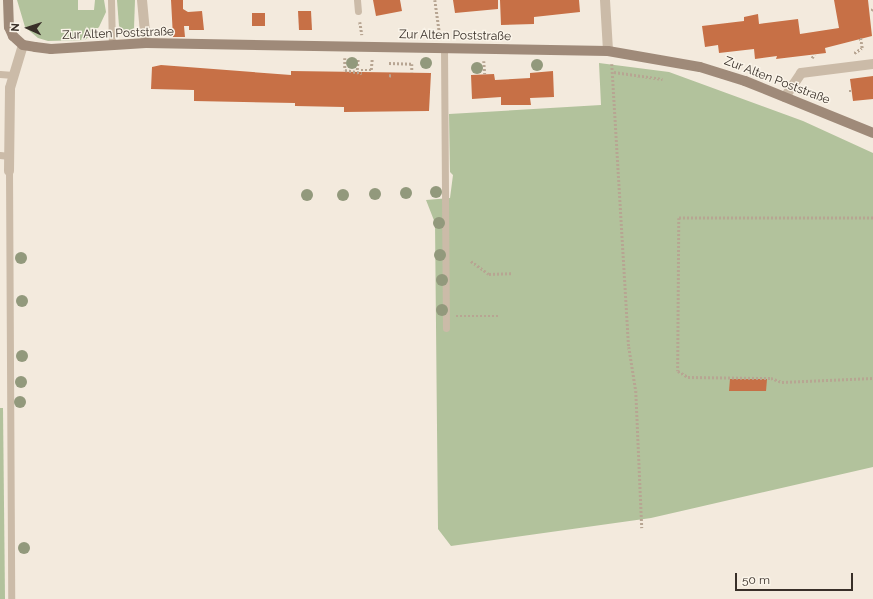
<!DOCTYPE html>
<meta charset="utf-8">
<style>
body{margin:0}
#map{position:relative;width:873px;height:599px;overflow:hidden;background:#f3eadd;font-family:Raleway,sans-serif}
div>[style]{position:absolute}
.green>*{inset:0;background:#b2c29c}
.building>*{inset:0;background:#c77046}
.path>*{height:2.5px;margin-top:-1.25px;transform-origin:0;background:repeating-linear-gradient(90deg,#b7a592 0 2px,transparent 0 4px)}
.lane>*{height:7px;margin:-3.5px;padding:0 3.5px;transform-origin:3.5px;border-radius:3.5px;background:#cbbba8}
.street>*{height:10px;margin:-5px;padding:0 5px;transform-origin:5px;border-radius:5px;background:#cbbba8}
.secondary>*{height:10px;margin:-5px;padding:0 5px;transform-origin:5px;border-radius:5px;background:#9f8a79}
.trees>*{width:12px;height:12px;margin:-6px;border-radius:50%;background:#92997c}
span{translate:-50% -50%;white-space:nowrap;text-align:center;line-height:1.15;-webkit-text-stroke:3px #faf4e9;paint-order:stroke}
.street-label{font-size:12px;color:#382f28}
.north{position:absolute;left:8px;top:8px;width:40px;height:40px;-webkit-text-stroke:3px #faf4e9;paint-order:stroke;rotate:273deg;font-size:11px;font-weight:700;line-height:16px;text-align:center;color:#382f28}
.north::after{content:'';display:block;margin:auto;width:14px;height:18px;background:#382f28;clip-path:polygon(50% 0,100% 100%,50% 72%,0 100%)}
.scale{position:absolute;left:735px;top:573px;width:118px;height:18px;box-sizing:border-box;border:2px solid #382f28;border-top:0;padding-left:5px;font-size:12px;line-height:14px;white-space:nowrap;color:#382f28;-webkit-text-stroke:3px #faf4e9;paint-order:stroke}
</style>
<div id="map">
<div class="green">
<div style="clip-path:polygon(17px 0,78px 0,78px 10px,94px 10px,95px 0,104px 0,106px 12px,99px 27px,85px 40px,48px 41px,38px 38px,25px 27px)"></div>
<div style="clip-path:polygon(117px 0,135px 0,134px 28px,127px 34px,119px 26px)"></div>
<div style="clip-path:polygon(599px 63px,669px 72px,803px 121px,873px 153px,873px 467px,651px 518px,451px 546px,438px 529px,435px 223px,426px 200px,450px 198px,453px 175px,450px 172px,449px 114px,601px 105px)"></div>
<div style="clip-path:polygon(0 408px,3px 408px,5px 599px,0 599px)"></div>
</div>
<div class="building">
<div style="clip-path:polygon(171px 0,183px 0,183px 9px,188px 12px,202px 11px,204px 30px,189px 30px,189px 26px,184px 26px,185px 37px,173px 37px)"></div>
<div style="clip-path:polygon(373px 0,400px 0,402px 11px,376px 16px)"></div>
<div style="clip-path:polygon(453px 0,498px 0,498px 9px,455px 13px)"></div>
<div style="clip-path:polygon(500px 0,579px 0,580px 12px,534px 17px,534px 24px,501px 25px)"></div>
<div style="clip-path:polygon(834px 0,868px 0,872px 36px,825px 48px,826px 53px,776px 59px,777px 56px,755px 59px,754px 49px,719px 53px,718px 45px,705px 47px,702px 26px,744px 21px,744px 17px,758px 14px,759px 24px,798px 19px,800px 34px,839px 28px)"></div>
<div style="clip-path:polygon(298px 11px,311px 11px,312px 30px,299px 30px)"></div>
<div style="clip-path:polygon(252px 13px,265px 13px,265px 26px,252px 26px)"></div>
<div style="clip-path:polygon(161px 65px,291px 75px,291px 71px,431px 73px,429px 111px,344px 112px,344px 107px,295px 106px,295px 103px,194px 101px,194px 90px,151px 89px,152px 67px)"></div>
<div style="clip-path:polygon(553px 71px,554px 97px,530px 98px,531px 105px,501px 105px,501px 97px,472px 99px,471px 75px,494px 74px,495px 80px,530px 78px,530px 73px)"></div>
<div style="clip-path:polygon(873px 76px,873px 99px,853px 101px,850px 79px)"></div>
<div style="clip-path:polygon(730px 379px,767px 379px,766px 391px,729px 391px)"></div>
</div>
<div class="path">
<div style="left:435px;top:0;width:36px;rotate:82deg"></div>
<div style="left:871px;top:10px;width:2px;rotate:-27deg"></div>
<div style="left:360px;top:22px;width:13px;rotate:81deg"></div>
<div style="left:854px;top:53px;width:9px;rotate:-32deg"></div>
<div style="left:862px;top:48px;width:11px;rotate:-100deg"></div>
<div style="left:345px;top:58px;width:12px;rotate:90deg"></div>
<div style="left:345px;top:70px;width:17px;rotate:10deg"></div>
<div style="left:812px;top:58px;width:4px;rotate:-63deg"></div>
<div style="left:484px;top:61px;width:13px;rotate:86deg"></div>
<div style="left:389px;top:63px;width:23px;rotate:2deg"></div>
<div style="left:412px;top:64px;width:8px;rotate:90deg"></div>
<div style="left:612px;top:64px;width:284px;rotate:86.6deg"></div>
<div style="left:629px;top:347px;width:45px;rotate:81deg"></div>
<div style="left:636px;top:391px;width:137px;rotate:87.5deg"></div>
<div style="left:357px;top:70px;width:11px;rotate:-85deg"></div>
<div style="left:361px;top:70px;width:10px"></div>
<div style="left:371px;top:70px;width:11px;rotate:-85deg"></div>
<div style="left:614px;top:72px;width:49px;rotate:8.1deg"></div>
<div style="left:389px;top:75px;width:4px;rotate:14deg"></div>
<div style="left:849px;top:91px;width:3px"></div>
<div style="left:873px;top:218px;width:194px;rotate:180deg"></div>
<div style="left:679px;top:218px;width:153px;rotate:90.4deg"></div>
<div style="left:678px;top:371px;width:12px;rotate:31deg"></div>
<div style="left:688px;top:377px;width:83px;rotate:0.7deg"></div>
<div style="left:771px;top:378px;width:12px;rotate:20deg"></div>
<div style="left:782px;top:382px;width:91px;rotate:-2.5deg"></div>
<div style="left:471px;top:261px;width:22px;rotate:36deg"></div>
<div style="left:489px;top:274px;width:24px;rotate:-2deg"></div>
<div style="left:456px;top:316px;width:43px"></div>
</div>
<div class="lane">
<div style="left:111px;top:0;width:46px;rotate:88.8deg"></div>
<div style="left:357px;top:0;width:11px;rotate:85deg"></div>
<div style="left:444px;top:48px;width:280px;rotate:89.6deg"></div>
<div style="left:0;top:74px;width:13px;rotate:4deg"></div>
<div style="left:0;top:155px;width:9px;rotate:6deg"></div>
<div style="left:9px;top:171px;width:428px;rotate:89.7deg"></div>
</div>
<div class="street">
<div style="left:142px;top:0;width:43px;rotate:84.7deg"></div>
<div style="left:605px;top:0;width:51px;rotate:86.6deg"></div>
<div style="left:785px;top:97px;width:29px;rotate:-56deg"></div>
<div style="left:801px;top:73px;width:73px;rotate:-7.1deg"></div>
<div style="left:9px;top:171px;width:83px;rotate:-89.3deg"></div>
<div style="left:10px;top:88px;width:45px;rotate:-73.2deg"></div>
</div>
<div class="secondary">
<div style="left:8px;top:0;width:27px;rotate:88deg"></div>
<div style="left:9px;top:27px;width:10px;rotate:66deg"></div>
<div style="left:13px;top:36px;width:13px;rotate:42deg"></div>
<div style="left:23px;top:45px;width:12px;rotate:9deg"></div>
<div style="left:35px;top:47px;width:16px;rotate:7deg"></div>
<div style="left:51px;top:49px;width:95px;rotate:-3.6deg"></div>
<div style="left:146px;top:43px;width:462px;rotate:1deg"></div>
<div style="left:608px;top:51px;width:93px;rotate:9.9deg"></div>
<div style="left:700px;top:67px;width:47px;rotate:17.3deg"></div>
<div style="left:745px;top:81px;width:138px;rotate:22.1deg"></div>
</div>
<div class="trees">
<div style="left:352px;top:63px"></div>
<div style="left:426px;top:63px"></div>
<div style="left:537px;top:65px"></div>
<div style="left:477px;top:68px"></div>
<div style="left:436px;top:192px"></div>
<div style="left:406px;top:193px"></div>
<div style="left:375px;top:194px"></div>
<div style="left:307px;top:195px"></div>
<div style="left:343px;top:195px"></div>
<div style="left:439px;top:223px"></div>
<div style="left:440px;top:255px"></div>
<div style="left:21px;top:258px"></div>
<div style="left:442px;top:280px"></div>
<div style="left:22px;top:301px"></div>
<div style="left:442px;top:310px"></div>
<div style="left:22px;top:356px"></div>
<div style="left:21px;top:382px"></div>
<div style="left:20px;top:402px"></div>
<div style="left:24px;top:548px"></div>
</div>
<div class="street-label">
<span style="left:118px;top:34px;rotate:-2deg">Zur Alten Poststraße</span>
<span style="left:455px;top:36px;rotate:1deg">Zur Alten Poststraße</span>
<span style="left:777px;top:81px;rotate:21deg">Zur Alten Poststraße</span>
</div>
<div class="north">N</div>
<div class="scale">50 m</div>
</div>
